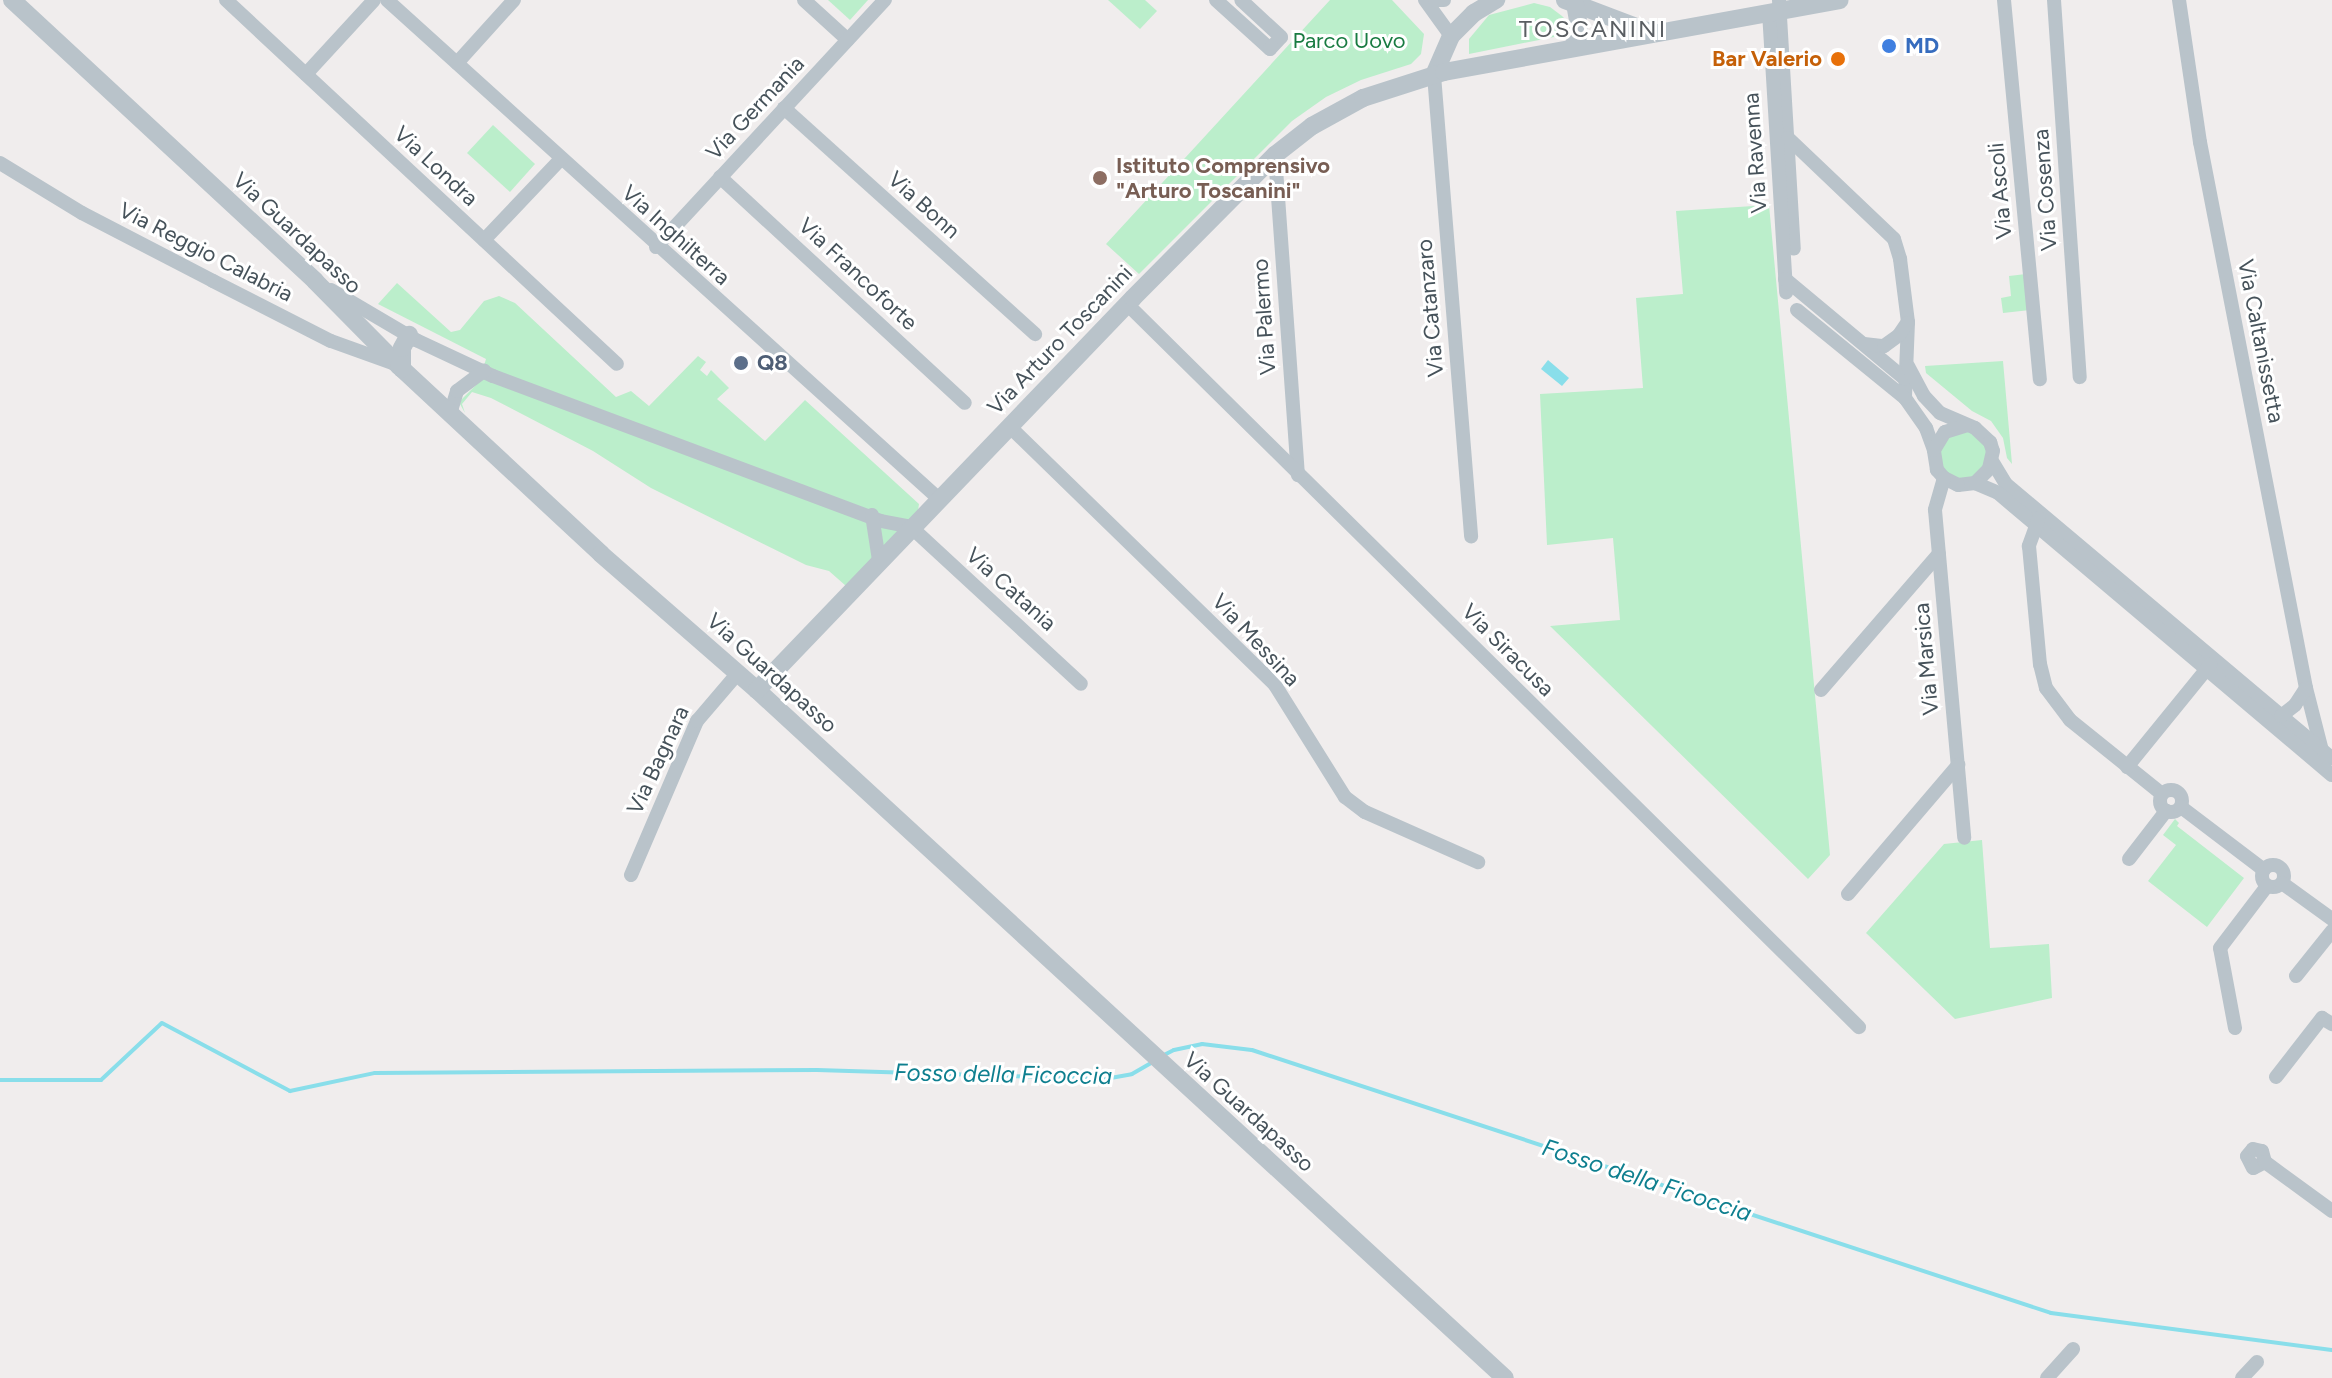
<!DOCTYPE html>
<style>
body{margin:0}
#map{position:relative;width:2332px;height:1378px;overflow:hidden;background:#f0eded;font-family:Figtree,sans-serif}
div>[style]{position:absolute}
.green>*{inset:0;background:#bbeecb}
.round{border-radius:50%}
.water>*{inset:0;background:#89deea}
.stream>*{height:4px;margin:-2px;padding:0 2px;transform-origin:2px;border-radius:2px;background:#89deea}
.minor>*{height:14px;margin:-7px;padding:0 7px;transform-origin:7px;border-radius:7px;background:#b9c3ca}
.minor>.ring{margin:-7px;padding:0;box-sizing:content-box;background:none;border:14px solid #b9c3ca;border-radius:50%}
.tertiary>*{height:18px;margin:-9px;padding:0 9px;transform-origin:9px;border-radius:9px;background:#b9c3ca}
.dots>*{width:22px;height:22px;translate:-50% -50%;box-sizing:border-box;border:4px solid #fff;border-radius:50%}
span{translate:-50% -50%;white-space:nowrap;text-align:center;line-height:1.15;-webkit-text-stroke:6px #fff;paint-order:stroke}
.park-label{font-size:22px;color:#187b41}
.shop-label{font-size:22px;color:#366cbe;font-weight:700}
.left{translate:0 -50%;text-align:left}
.food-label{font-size:22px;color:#c56008;font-weight:700}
.right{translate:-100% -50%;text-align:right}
.street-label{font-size:22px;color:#46525a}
.education-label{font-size:22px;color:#785e54;font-weight:700}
.service-label{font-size:22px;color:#4e5e75;font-weight:700}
.neighbourhood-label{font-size:24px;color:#5a5e62;letter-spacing:2px}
.water-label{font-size:24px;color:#0e7f8f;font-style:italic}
</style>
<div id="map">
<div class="green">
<div style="clip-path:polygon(828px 0,868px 0,850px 20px)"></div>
<div style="clip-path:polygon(1108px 0,1145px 0,1157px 11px,1140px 29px)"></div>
<div style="clip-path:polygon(1330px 0,1392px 0,1424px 34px,1421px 54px,1411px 64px,1361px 80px,1326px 97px,1292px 121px,1139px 274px,1106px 244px)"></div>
<div style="clip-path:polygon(1534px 3px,1550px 7px,1562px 16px,1567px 21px,1569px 34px,1469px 54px,1469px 39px,1489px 15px)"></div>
<div style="clip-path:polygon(493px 125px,535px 164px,510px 192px,467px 153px)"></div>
<div style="clip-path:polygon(1769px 205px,1830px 855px,1808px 879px,1550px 626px,1620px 620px,1613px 538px,1547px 545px,1540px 394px,1643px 388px,1636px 298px,1683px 294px,1676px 211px)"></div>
<div style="clip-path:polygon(2026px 274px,2030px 310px,2003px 313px,2001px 298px,2011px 296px,2009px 276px)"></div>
<div style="clip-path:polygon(397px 283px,451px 332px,460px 330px,484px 301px,499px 296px,515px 303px,616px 397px,631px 391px,649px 406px,698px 356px,706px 362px,700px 370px,707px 376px,711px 370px,729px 388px,717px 399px,765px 441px,805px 400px,919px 504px,918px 511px,846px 586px,829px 571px,806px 565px,651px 488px,593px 451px,491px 398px,472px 392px,462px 404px,465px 413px,460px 404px,461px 400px,479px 382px,486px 359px,378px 304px)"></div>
<div style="clip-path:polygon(2003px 361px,2012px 464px,2007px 458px,2003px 438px,1991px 421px,1972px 411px,1926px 373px,1925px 366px)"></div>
<div class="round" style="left:1939px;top:431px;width:48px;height:48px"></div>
<div style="clip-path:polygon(2175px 819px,2179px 823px,2177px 826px,2244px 878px,2207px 927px,2148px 881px,2176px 845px,2163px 835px)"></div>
<div style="clip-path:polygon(1982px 840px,1990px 948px,2049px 944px,2052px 998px,1955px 1019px,1866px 933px,1944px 844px)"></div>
</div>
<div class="water">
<div style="clip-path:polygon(1548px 360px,1569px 378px,1562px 386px,1541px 369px)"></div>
</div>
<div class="stream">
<div style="left:1164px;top:1055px;width:11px;rotate:-27deg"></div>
<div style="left:1174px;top:1050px;width:29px;rotate:-12deg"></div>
<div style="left:1202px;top:1044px;width:50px;rotate:6.8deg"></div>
<div style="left:1252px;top:1050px;width:841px;rotate:18.22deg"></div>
<div style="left:2051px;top:1313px;width:283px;rotate:7.5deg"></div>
<div style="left:0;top:1080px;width:101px"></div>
<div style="left:101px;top:1080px;width:83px;rotate:-43.1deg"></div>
<div style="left:162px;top:1023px;width:145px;rotate:28deg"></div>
<div style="left:290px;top:1091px;width:87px;rotate:-12deg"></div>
<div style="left:375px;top:1073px;width:442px;rotate:-0.4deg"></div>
<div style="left:817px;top:1070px;width:288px;rotate:1.8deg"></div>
<div style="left:1105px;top:1079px;width:27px;rotate:-10deg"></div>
<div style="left:1132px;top:1074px;width:24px;rotate:-30deg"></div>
</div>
<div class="minor">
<div style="left:226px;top:0;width:534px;rotate:42.95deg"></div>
<div style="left:387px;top:0;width:744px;rotate:42.11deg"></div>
<div style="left:804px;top:0;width:59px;rotate:42.3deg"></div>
<div style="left:1216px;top:0;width:73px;rotate:42.2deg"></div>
<div style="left:1270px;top:49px;width:16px;rotate:-47deg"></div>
<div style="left:1281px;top:37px;width:54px;rotate:-137.2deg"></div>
<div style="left:1425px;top:0;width:44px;rotate:54.2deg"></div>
<div style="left:1435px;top:0;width:9px"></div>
<div style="left:1779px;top:0;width:249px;rotate:86.6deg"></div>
<div style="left:2004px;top:0;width:381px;rotate:84.6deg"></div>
<div style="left:2054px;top:0;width:378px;rotate:86.1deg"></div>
<div style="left:2179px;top:0;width:144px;rotate:81.6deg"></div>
<div style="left:2200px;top:142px;width:556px;rotate:79.01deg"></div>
<div style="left:2306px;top:688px;width:65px;rotate:75.7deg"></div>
<div style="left:1769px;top:12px;width:281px;rotate:86.5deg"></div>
<div style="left:457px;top:63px;width:85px;rotate:-47.9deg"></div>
<div style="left:306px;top:74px;width:100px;rotate:-47.4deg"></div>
<div style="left:1434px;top:75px;width:463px;rotate:85.4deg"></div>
<div style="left:784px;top:108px;width:338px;rotate:42deg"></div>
<div style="left:1788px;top:138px;width:146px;rotate:43.6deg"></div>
<div style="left:1894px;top:239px;width:21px;rotate:73deg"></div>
<div style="left:1900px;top:259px;width:64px;rotate:82.8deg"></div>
<div style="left:1908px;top:322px;width:76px;rotate:92.3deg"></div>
<div style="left:1905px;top:398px;width:37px;rotate:55deg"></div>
<div style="left:1926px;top:428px;width:23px;rotate:70deg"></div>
<div style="left:1275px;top:155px;width:321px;rotate:85.9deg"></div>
<div style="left:0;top:163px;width:96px;rotate:31.4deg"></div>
<div style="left:82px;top:213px;width:148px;rotate:27.4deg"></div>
<div style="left:213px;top:281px;width:132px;rotate:27deg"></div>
<div style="left:331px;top:341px;width:68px;rotate:19.8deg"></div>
<div style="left:720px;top:177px;width:333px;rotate:42.7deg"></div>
<div style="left:484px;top:240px;width:112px;rotate:-46.5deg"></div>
<div style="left:656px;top:247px;width:337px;rotate:-47.2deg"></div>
<div style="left:1785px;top:279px;width:156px;rotate:39.8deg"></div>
<div style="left:331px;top:290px;width:99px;rotate:30.5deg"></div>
<div style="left:416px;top:340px;width:85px;rotate:25.1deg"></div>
<div style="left:493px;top:376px;width:414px;rotate:20.5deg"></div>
<div style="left:881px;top:521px;width:31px;rotate:11deg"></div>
<div style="left:911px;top:527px;width:231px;rotate:42.7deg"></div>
<div style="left:1127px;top:304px;width:1029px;rotate:44.65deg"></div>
<div style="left:1797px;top:310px;width:139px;rotate:39.2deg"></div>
<div style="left:1864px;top:344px;width:20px;rotate:6deg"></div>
<div style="left:1884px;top:346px;width:19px;rotate:-36deg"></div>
<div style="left:1899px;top:335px;width:14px;rotate:-56deg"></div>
<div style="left:1908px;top:366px;width:34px;rotate:62deg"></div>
<div style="left:1924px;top:396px;width:23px;rotate:47deg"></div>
<div style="left:1940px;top:413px;width:38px;rotate:23deg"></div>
<div style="left:1975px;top:428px;width:21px;rotate:43deg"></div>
<div style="left:1990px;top:442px;width:9px;rotate:72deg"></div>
<div style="left:1993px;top:451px;width:18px;rotate:103deg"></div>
<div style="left:1989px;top:469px;width:20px;rotate:135deg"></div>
<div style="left:1975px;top:483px;width:17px;rotate:173deg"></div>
<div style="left:1958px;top:485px;width:16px;rotate:-153deg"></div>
<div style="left:1944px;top:478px;width:11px;rotate:-131deg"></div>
<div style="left:1937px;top:470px;width:20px;rotate:-99deg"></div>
<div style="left:1934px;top:450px;width:21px;rotate:-59deg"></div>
<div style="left:1945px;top:432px;width:21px;rotate:-17deg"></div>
<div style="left:450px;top:414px;width:24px;rotate:-73deg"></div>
<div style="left:457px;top:391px;width:34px;rotate:-37deg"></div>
<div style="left:1009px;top:426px;width:371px;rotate:44.2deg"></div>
<div style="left:1275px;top:685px;width:132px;rotate:58deg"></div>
<div style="left:1345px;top:797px;width:25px;rotate:37deg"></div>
<div style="left:1365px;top:812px;width:124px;rotate:23.9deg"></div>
<div style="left:1992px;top:461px;width:27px;rotate:59deg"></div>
<div style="left:2006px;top:484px;width:426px;rotate:40.1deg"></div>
<div style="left:1944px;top:478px;width:33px;rotate:106deg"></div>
<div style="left:1935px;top:510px;width:329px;rotate:84.9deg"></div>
<div style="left:1975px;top:483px;width:25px;rotate:23deg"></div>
<div style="left:1998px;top:493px;width:437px;rotate:40.2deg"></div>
<div style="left:872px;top:515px;width:46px;rotate:81.2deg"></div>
<div style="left:2039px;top:518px;width:30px;rotate:110deg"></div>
<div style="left:2029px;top:546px;width:119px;rotate:84.7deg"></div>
<div style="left:2040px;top:664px;width:25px;rotate:76deg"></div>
<div style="left:2046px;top:688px;width:40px;rotate:53deg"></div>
<div style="left:2070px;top:720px;width:118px;rotate:38.8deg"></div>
<div style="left:1821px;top:690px;width:180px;rotate:-49.1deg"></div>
<div style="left:2281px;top:716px;width:18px;rotate:-38deg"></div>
<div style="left:2295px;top:705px;width:20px;rotate:-57deg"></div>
<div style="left:2127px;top:767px;width:132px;rotate:-50.9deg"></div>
<div class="ring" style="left:2160px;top:790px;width:8px;height:8px"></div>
<div style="left:2181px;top:807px;width:104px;rotate:37.2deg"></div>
<div style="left:2129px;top:859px;width:61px;rotate:-52.4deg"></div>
<div class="ring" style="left:2262px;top:865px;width:8px;height:8px"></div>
<div style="left:631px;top:875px;width:168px;rotate:-66.8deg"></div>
<div style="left:697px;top:721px;width:63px;rotate:-49.5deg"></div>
<div style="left:2282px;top:883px;width:62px;rotate:35.8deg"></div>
<div style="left:1848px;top:894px;width:170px;rotate:-49.5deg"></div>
<div style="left:2296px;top:976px;width:58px;rotate:-51.3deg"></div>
<div style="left:2235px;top:1028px;width:81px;rotate:-100.6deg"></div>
<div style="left:2220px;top:948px;width:78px;rotate:-52.8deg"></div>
<div style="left:2276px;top:1077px;width:75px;rotate:-52.1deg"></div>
<div style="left:2322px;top:1018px;width:12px;rotate:31deg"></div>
<div style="left:2265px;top:1162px;width:13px;rotate:153deg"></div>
<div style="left:2253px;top:1168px;width:13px;rotate:-117deg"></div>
<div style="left:2247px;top:1156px;width:9px;rotate:-49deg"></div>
<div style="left:2253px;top:1149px;width:9px;rotate:13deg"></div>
<div style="left:2262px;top:1151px;width:11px;rotate:75deg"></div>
<div style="left:2265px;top:1162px;width:83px;rotate:36.2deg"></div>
<div style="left:2047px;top:1378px;width:39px;rotate:-48deg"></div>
<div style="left:2242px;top:1378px;width:22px;rotate:-47deg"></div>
</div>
<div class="tertiary">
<div style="left:12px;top:0;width:413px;rotate:42.8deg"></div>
<div style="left:315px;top:281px;width:120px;rotate:45.3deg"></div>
<div style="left:399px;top:366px;width:276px;rotate:42.9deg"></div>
<div style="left:601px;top:554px;width:207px;rotate:41.1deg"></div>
<div style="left:757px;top:690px;width:1016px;rotate:42.61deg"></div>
<div style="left:1565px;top:0;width:88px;rotate:20.7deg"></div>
<div style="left:1573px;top:48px;width:23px;rotate:-75deg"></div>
<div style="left:1579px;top:26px;width:22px;rotate:-100deg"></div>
<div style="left:1434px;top:75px;width:43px;rotate:-66.4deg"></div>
<div style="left:1451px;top:36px;width:33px;rotate:-45deg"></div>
<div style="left:1474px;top:13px;width:26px;rotate:-31deg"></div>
<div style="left:402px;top:369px;width:21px;rotate:-90deg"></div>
<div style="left:402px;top:348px;width:15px;rotate:-62deg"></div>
<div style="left:757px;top:690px;width:543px;rotate:-46.19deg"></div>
<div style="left:1133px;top:298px;width:202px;rotate:-45.2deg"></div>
<div style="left:1275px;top:155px;width:47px;rotate:-38.1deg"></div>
<div style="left:1312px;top:126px;width:58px;rotate:-28.8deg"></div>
<div style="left:1363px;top:98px;width:85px;rotate:-17.8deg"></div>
<div style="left:1444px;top:72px;width:402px;rotate:-10.3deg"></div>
</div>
<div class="dots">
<div style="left:1889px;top:46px;background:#3f7fe0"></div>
<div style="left:1838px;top:59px;background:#e8710a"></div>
<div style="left:1100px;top:178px;background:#8d6e63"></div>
<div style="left:741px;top:363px;background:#5c6f8a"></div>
</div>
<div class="park-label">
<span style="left:1349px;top:41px">Parco Uovo</span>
</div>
<div class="shop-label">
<span class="left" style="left:1905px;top:46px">MD</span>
</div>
<div class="food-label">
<span class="right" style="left:1822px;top:59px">Bar Valerio</span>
</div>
<div class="street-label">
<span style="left:755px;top:108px;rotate:-47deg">Via Germania</span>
<span style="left:1755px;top:153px;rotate:-94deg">Via Ravenna</span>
<span style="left:436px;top:166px;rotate:43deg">Via Londra</span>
<span style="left:2045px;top:190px;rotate:-94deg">Via Cosenza</span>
<span style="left:2000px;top:191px;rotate:-95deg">Via Ascoli</span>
<span style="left:924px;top:205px;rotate:42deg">Via Bonn</span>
<span style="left:297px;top:233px;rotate:43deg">Via Guardapasso</span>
<span style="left:676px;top:235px;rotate:42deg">Via Inghilterra</span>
<span style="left:206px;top:252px;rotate:27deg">Via Reggio Calabria</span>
<span style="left:858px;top:274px;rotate:43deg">Via Francoforte</span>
<span style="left:1430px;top:308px;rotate:-95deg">Via Catanzaro</span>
<span style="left:1264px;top:317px;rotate:-94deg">Via Palermo</span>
<span style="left:1060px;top:340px;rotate:-46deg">Via Arturo Toscanini</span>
<span style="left:2261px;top:341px;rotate:79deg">Via Caltanissetta</span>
<span style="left:1011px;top:589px;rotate:42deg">Via Catania</span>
<span style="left:1256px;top:640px;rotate:47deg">Via Messina</span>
<span style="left:1508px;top:650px;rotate:45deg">Via Siracusa</span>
<span style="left:1926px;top:659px;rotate:-95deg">Via Marsica</span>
<span style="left:772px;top:673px;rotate:42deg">Via Guardapasso</span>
<span style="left:658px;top:760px;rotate:-65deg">Via Bagnara</span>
<span style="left:1249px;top:1112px;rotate:42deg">Via Guardapasso</span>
</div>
<div class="education-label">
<span class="left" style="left:1116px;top:178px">Istituto Comprensivo<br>"Arturo Toscanini"</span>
</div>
<div class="service-label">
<span class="left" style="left:757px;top:363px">Q8</span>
</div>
<div class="neighbourhood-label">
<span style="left:1593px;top:29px">TOSCANINI</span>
</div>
<div class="water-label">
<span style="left:1003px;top:1074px;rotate:1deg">Fosso della Ficoccia</span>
<span style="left:1647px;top:1180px;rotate:18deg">Fosso della Ficoccia</span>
</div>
</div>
